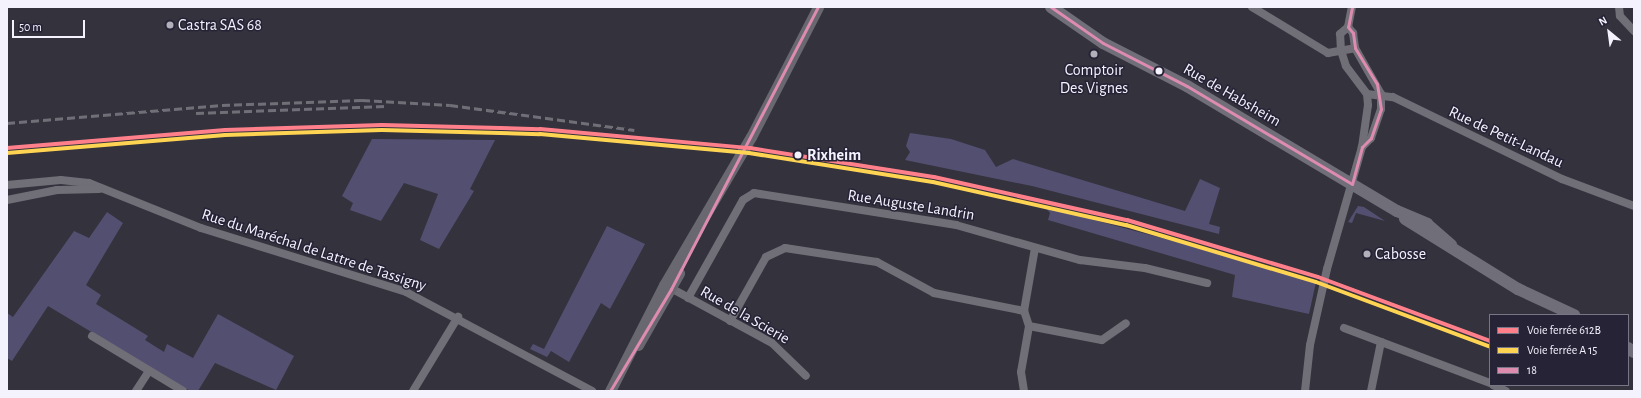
<!DOCTYPE html>
<meta charset="utf-8">
<style>
body{margin:0}
#map{position:relative;width:1641px;height:398px;overflow:hidden;background:#34323d;font-family:"Alegreya Sans",sans-serif}
div>[style]{position:absolute}
.green>*{inset:0;background:#534f70}
.street>*{height:8px;margin:-4px;padding:0 4px;transform-origin:4px;border-radius:4px;background:#706e76}
.secondary>*{height:11px;margin:-5.5px;padding:0 5.5px;transform-origin:5.5px;border-radius:5.5px;background:#696871}
.primary>*{height:12px;margin:-6px;padding:0 6px;transform-origin:6px;border-radius:6px;background:#706e79}
.rail>*{height:3px;margin-top:-1.5px;transform-origin:0;background:repeating-linear-gradient(90deg,#706e77 0 8px,transparent 0 12px)}
.bus-1>*{height:3px;margin:-1.5px;padding:0 1.5px;transform-origin:1.5px;border-radius:1.5px;background:#dd8cb0}
.rail-1>*{height:4px;margin:-2px;padding:0 2px;transform-origin:2px;border-radius:2px;background:#ff808b}
.rail-2>*{height:4px;margin:-2px;padding:0 2px;transform-origin:2px;border-radius:2px;background:#fed452}
.dots>*{width:11px;height:11px;translate:-50% -50%;box-sizing:border-box;border:2px solid #262337;border-radius:50%}
span{translate:-50% -50%;white-space:nowrap;text-align:center;line-height:1.15;-webkit-text-stroke:3px #262337;paint-order:stroke}
.poi-label{font-size:16px;color:#f3f2fd}
.left{translate:0 -50%;text-align:left}
.street-label{font-size:16px;color:#f3f2fd}
.stop-label{font-size:16px;color:#f3f2fd;font-weight:700}
.frame{position:absolute;inset:0;border:8px solid #f3f2fd;pointer-events:none}
.legend{position:absolute;left:1489px;top:314px;width:140px;height:72px;box-sizing:border-box;background:#262337;border:1px solid #787686;margin:0;padding:5px 7px;list-style:none;font-size:12px;color:#f3f2fd}
.legend li{display:flex;align-items:center;gap:8px;height:20px}
.legend b{width:20px;border:1px solid #787686}
.north{position:absolute;left:1589px;top:12px;width:40px;height:40px;-webkit-text-stroke:3px #262337;paint-order:stroke;rotate:331deg;font-size:11px;font-weight:700;line-height:16px;text-align:center;color:#f3f2fd}
.north::after{content:'';display:block;margin:auto;width:14px;height:18px;background:#f3f2fd;clip-path:polygon(50% 0,100% 100%,50% 72%,0 100%)}
.scale{position:absolute;left:12px;top:20px;width:73px;height:18px;box-sizing:border-box;border:2px solid #f3f2fd;border-top:0;padding-left:5px;font-size:12px;line-height:14px;white-space:nowrap;color:#f3f2fd;-webkit-text-stroke:3px #262337;paint-order:stroke}
</style>
<div id="map">
<div class="green">
<div style="clip-path:polygon(910px 133px,951px 139px,985px 150px,996px 167px,1013px 159px,1185px 211px,1200px 179px,1220px 188px,1209px 224px,1220px 227px,1219px 234px,1032px 186px,905px 160px,910px 152px,906px 146px)"></div>
<div style="clip-path:polygon(372px 139px,495px 140px,470px 189px,474px 191px,439px 249px,420px 240px,438px 194px,404px 183px,381px 221px,350px 210px,353px 203px,342px 196px)"></div>
<div style="clip-path:polygon(1358px 206px,1364px 207px,1385px 221px,1356px 213px,1352px 223px,1348px 222px)"></div>
<div style="clip-path:polygon(1045px 207px,1271px 267px,1316px 282px,1309px 314px,1232px 297px,1235px 275px,1048px 220px,1050px 213px)"></div>
<div style="clip-path:polygon(107px 212px,123px 223px,86px 285px,101px 295px,96px 304px,148px 336px,145px 340px,164px 352px,167px 344px,193px 358px,218px 314px,294px 356px,276px 390px,215px 363px,198px 391px,190px 391px,48px 306px,12px 361px,7px 358px,7px 313px,13px 317px,74px 231px,89px 238px)"></div>
<div style="clip-path:polygon(607px 226px,645px 244px,610px 309px,601px 303px,569px 362px,551px 351px,547px 357px,530px 349px,533px 344px,544px 349px)"></div>
</div>
<div class="street">
<div style="left:1252px;top:7px;width:89px;rotate:31.2deg"></div>
<div style="left:1328px;top:53px;width:27px;rotate:-10deg"></div>
<div style="left:1619px;top:7px;width:9px;rotate:84deg"></div>
<div style="left:1620px;top:16px;width:21px;rotate:47deg"></div>
<div style="left:1348px;top:27px;width:8px;rotate:50deg"></div>
<div style="left:1353px;top:33px;width:15px;rotate:82deg"></div>
<div style="left:1355px;top:48px;width:53px;rotate:60.5deg"></div>
<div style="left:1381px;top:94px;width:15px;rotate:90deg"></div>
<div style="left:1381px;top:109px;width:31px;rotate:109deg"></div>
<div style="left:1371px;top:138px;width:13px;rotate:135deg"></div>
<div style="left:1367px;top:94px;width:26px;rotate:7deg"></div>
<div style="left:1393px;top:97px;width:188px;rotate:25.9deg"></div>
<div style="left:1562px;top:179px;width:77px;rotate:20.6deg"></div>
<div style="left:7px;top:185px;width:54px;rotate:-5.3deg"></div>
<div style="left:61px;top:180px;width:28px;rotate:6deg"></div>
<div style="left:89px;top:183px;width:121px;rotate:21.9deg"></div>
<div style="left:201px;top:228px;width:215px;rotate:17.3deg"></div>
<div style="left:406px;top:292px;width:211px;rotate:28deg"></div>
<div style="left:7px;top:200px;width:51px;rotate:-11.3deg"></div>
<div style="left:57px;top:190px;width:42px;rotate:-1.4deg"></div>
<div style="left:667px;top:286px;width:119px;rotate:28.5deg"></div>
<div style="left:772px;top:343px;width:47px;rotate:44.1deg"></div>
<div style="left:688px;top:298px;width:112px;rotate:-60.7deg"></div>
<div style="left:743px;top:200px;width:13px;rotate:-32deg"></div>
<div style="left:754px;top:193px;width:205px;rotate:9deg"></div>
<div style="left:956px;top:225px;width:129px;rotate:15.8deg"></div>
<div style="left:1080px;top:260px;width:65px;rotate:7deg"></div>
<div style="left:1145px;top:268px;width:64px;rotate:13.6deg"></div>
<div style="left:730px;top:321px;width:73px;rotate:-60.6deg"></div>
<div style="left:766px;top:257px;width:21px;rotate:-25deg"></div>
<div style="left:785px;top:248px;width:93px;rotate:8.7deg"></div>
<div style="left:877px;top:262px;width:65px;rotate:28.5deg"></div>
<div style="left:934px;top:293px;width:92px;rotate:11.3deg"></div>
<div style="left:1029px;top:326px;width:74px;rotate:10.9deg"></div>
<div style="left:1102px;top:340px;width:29px;rotate:-35deg"></div>
<div style="left:1344px;top:328px;width:156px;rotate:20.6deg"></div>
<div style="left:92px;top:336px;width:106px;rotate:31.1deg"></div>
<div style="left:1493px;top:385px;width:14px;rotate:25deg"></div>
<div style="left:136px;top:391px;width:24px;rotate:-57deg"></div>
<div style="left:413px;top:391px;width:87px;rotate:-58.7deg"></div>
<div style="left:1024px;top:391px;width:19px;rotate:-99deg"></div>
<div style="left:1021px;top:372px;width:47px;rotate:-80.1deg"></div>
<div style="left:1029px;top:326px;width:16px;rotate:-108deg"></div>
<div style="left:1024px;top:311px;width:64px;rotate:-80.1deg"></div>
<div style="left:1305px;top:391px;width:46px;rotate:-83.8deg"></div>
<div style="left:1310px;top:345px;width:78px;rotate:-77.4deg"></div>
<div style="left:1327px;top:269px;width:127px;rotate:-74deg"></div>
<div style="left:1362px;top:147px;width:42px;rotate:-81.9deg"></div>
<div style="left:1368px;top:105px;width:11px;rotate:-95deg"></div>
<div style="left:1367px;top:94px;width:35px;rotate:-127deg"></div>
<div style="left:1346px;top:66px;width:16px;rotate:-108deg"></div>
<div style="left:1341px;top:51px;width:17px;rotate:-93deg"></div>
<div style="left:1340px;top:34px;width:11px;rotate:-41deg"></div>
<div style="left:1348px;top:27px;width:20px;rotate:-79deg"></div>
<div style="left:1371px;top:391px;width:50px;rotate:-78.5deg"></div>
</div>
<div class="secondary">
<div style="left:638px;top:345px;width:83px;rotate:-60.3deg"></div>
<div style="left:610px;top:391px;width:119px;rotate:-63deg"></div>
<div style="left:664px;top:285px;width:172px;rotate:-59.6deg"></div>
<div style="left:751px;top:137px;width:146px;rotate:-62.7deg"></div>
</div>
<div class="primary">
<div style="left:1051px;top:7px;width:63px;rotate:34.7deg"></div>
<div style="left:1103px;top:43px;width:94px;rotate:27.1deg"></div>
<div style="left:1187px;top:86px;width:244px;rotate:30.8deg"></div>
<div style="left:1397px;top:211px;width:33px;rotate:23deg"></div>
<div style="left:1427px;top:224px;width:32px;rotate:41deg"></div>
<div style="left:1405px;top:219px;width:133px;rotate:31.8deg"></div>
<div style="left:1518px;top:289px;width:62px;rotate:24.9deg"></div>
<div style="left:1628px;top:348px;width:7px;rotate:34deg"></div>
</div>
<div class="rail">
<div style="left:196px;top:113px;width:190px;rotate:-2.1deg"></div>
<div style="left:7px;top:123px;width:216px;rotate:-4.8deg"></div>
<div style="left:222px;top:105px;width:140px;rotate:-2deg"></div>
<div style="left:362px;top:100px;width:88px;rotate:3.3deg"></div>
<div style="left:450px;top:105px;width:186px;rotate:7.7deg"></div>
</div>
<div class="bus-1">
<div style="left:1051px;top:7px;width:63px;rotate:34.7deg"></div>
<div style="left:1103px;top:43px;width:94px;rotate:27.1deg"></div>
<div style="left:1187px;top:86px;width:192px;rotate:30.7deg"></div>
<div style="left:1352px;top:7px;width:20px;rotate:101deg"></div>
<div style="left:1348px;top:27px;width:8px;rotate:50deg"></div>
<div style="left:1353px;top:33px;width:15px;rotate:82deg"></div>
<div style="left:1355px;top:48px;width:42px;rotate:58.6deg"></div>
<div style="left:1377px;top:84px;width:25px;rotate:81deg"></div>
<div style="left:1381px;top:109px;width:31px;rotate:109deg"></div>
<div style="left:1371px;top:138px;width:13px;rotate:135deg"></div>
<div style="left:1362px;top:147px;width:38px;rotate:105deg"></div>
<div style="left:610px;top:391px;width:119px;rotate:-59.1deg"></div>
<div style="left:671px;top:289px;width:318px;rotate:-62.5deg"></div>
</div>
<div class="rail-1">
<div style="left:7px;top:148px;width:219px;rotate:-4.7deg"></div>
<div style="left:225px;top:130px;width:157px;rotate:-1.8deg"></div>
<div style="left:382px;top:125px;width:158px;rotate:1.5deg"></div>
<div style="left:540px;top:129px;width:211px;rotate:5.2deg"></div>
<div style="left:750px;top:148px;width:186px;rotate:9deg"></div>
<div style="left:934px;top:177px;width:198px;rotate:12.6deg"></div>
<div style="left:1127px;top:220px;width:199px;rotate:16.6deg"></div>
<div style="left:1318px;top:277px;width:184px;rotate:20.4deg"></div>
</div>
<div class="rail-2">
<div style="left:7px;top:153px;width:219px;rotate:-4.7deg"></div>
<div style="left:225px;top:135px;width:157px;rotate:-1.8deg"></div>
<div style="left:382px;top:130px;width:158px;rotate:1.5deg"></div>
<div style="left:540px;top:134px;width:210px;rotate:5.2deg"></div>
<div style="left:749px;top:153px;width:186px;rotate:9deg"></div>
<div style="left:933px;top:182px;width:198px;rotate:12.6deg"></div>
<div style="left:1126px;top:225px;width:198px;rotate:16.7deg"></div>
<div style="left:1316px;top:282px;width:184px;rotate:20.4deg"></div>
</div>
<div class="dots">
<div style="left:170px;top:25px;background:#b0afba"></div>
<div style="left:1094px;top:54px;background:#b0afba"></div>
<div style="left:1159px;top:71px;background:#f3f2fd"></div>
<div style="left:798px;top:155px;background:#f3f2fd"></div>
<div style="left:1367px;top:254px;background:#b0afba"></div>
</div>
<div class="poi-label">
<span class="left" style="left:178px;top:25px">Castra SAS 68</span>
<span style="left:1094px;top:79px">Comptoir<br>Des Vignes</span>
<span class="left" style="left:1375px;top:254px">Cabosse</span>
</div>
<div class="street-label">
<span style="left:1232px;top:95px;rotate:30deg">Rue de Habsheim</span>
<span style="left:1506px;top:137px;rotate:25deg">Rue de Petit-Landau</span>
<span style="left:911px;top:205px;rotate:9deg">Rue Auguste Landrin</span>
<span style="left:314px;top:250px;rotate:18deg">Rue du Maréchal de Lattre de Tassigny</span>
<span style="left:745px;top:315px;rotate:30deg">Rue de la Scierie</span>
</div>
<div class="stop-label">
<span class="left" style="left:807px;top:155px">Rixheim</span>
</div>
<div class="frame"></div>
<ul class="legend">
<li><b style="height:5px;background:#ff808b"></b>Voie ferrée 612B</li>
<li><b style="height:5px;background:#fed452"></b>Voie ferrée A 15</li>
<li><b style="height:5px;background:#dd8cb0"></b>18</li>
</ul>
<div class="north">N</div>
<div class="scale">50 m</div>
</div>
